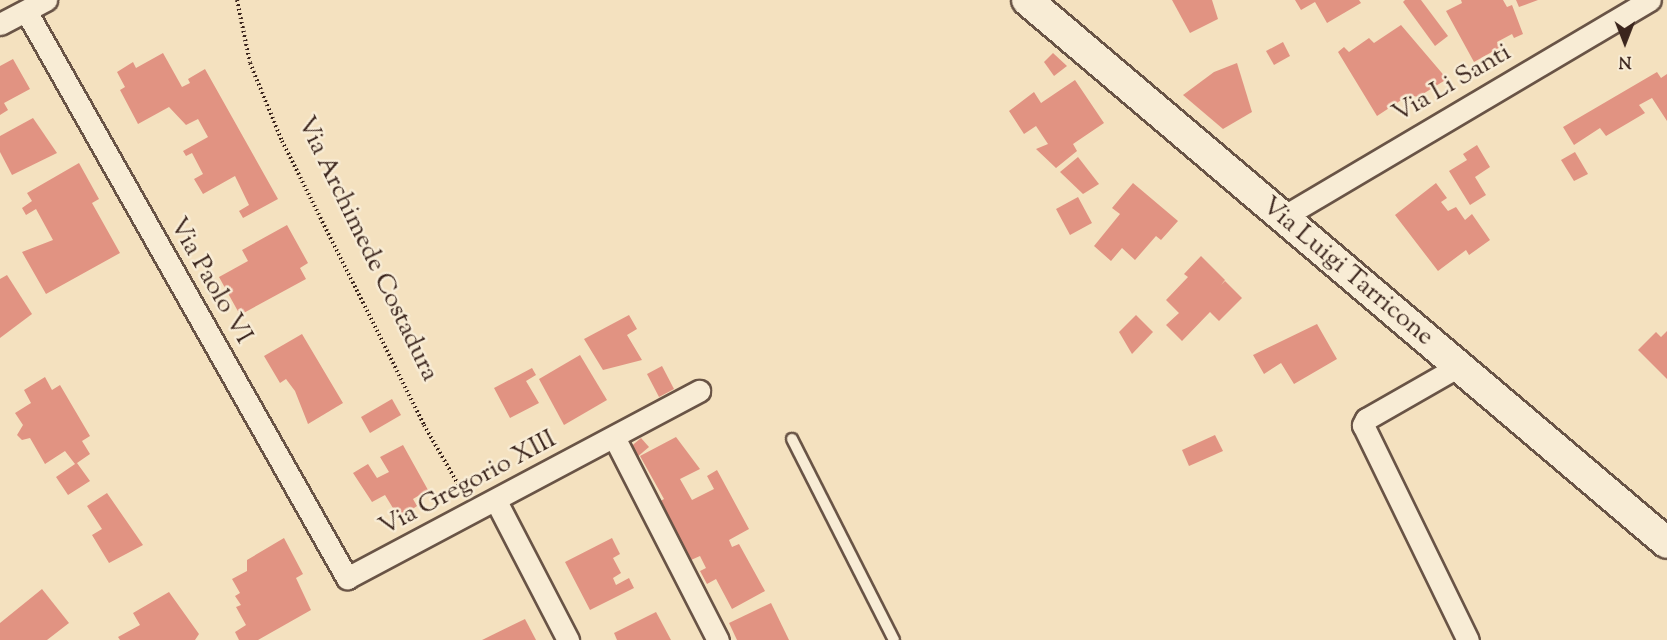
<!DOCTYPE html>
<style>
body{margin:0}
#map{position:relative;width:1667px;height:640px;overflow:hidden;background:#f4e1bf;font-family:"Sorts Mill Goudy",serif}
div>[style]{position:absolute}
.building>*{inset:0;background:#e19382}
.path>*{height:4px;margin-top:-2px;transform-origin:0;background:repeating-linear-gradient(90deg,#3b251d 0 1.5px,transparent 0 4.5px)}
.roads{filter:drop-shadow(2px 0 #695446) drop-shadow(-2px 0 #695446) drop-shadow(0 2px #695446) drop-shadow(0 -2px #695446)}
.lane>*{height:10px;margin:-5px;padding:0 5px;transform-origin:5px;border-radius:5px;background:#f8ecd5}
.street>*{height:21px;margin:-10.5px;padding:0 10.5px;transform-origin:10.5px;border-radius:10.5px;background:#f8ecd5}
.secondary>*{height:30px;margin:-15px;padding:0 15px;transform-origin:15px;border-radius:15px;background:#f8ecd5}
span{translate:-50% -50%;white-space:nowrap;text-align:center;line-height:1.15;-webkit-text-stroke:5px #f8ecd5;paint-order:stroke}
.street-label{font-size:26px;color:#3b251d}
.north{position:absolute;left:1595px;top:12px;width:60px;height:60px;-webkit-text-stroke:4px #f8ecd5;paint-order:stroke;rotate:180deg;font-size:16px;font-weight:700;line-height:24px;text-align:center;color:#3b251d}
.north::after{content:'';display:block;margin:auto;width:21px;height:27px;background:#3b251d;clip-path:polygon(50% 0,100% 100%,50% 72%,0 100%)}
</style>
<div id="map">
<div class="building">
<div style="clip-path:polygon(1172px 0,1212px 0,1218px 19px,1190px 33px)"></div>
<div style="clip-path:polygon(1295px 0,1359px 0,1361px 3px,1327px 23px,1315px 2px,1301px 10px)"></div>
<div style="clip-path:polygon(1405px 0,1421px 0,1448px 36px,1435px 46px,1403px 2px)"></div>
<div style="clip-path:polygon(1461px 0,1503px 0,1507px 7px,1512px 5px,1523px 34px,1514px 38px,1512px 34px,1497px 42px,1499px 48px,1474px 62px,1446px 11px,1462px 3px)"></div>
<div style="clip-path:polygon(1516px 0,1538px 0,1519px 7px)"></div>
<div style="clip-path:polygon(1401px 25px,1447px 79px,1418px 97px,1409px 95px,1377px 116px,1338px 52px,1344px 47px,1349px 52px,1369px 38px,1374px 43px)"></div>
<div style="clip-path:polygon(1283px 42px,1290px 56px,1274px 65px,1266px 51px)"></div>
<div style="clip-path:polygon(163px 53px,182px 87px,190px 83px,188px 79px,205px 69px,278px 199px,243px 218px,239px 211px,249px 205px,235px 176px,203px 194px,194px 179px,203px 174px,192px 153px,186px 156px,183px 151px,208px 137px,198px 119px,186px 125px,169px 107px,138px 124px,120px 90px,125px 87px,117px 72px,133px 62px,136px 68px)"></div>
<div style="clip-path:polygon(1053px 53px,1067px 66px,1054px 76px,1044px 62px)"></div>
<div style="clip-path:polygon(13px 59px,30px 89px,4px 103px,8px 110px,0 115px,0 66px)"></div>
<div style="clip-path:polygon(1237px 63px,1252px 112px,1223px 129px,1183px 95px,1214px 72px)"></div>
<div style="clip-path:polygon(1657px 72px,1661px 78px,1667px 74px,1667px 121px,1652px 98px,1639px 105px,1645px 113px,1606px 136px,1600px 128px,1574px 145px,1563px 127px)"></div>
<div style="clip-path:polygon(1075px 80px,1104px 123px,1073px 144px,1077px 151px,1056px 168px,1036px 149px,1048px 144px,1036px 126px,1024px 134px,1009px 111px,1034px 92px,1041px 103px)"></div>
<div style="clip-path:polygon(33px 118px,57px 153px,12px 175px,0 152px,0 136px)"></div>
<div style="clip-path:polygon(1477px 145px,1490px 167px,1475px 177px,1486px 195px,1470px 205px,1449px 171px,1467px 160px,1463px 154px)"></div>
<div style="clip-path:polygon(1575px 152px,1588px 174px,1574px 181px,1561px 160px)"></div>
<div style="clip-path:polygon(1078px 157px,1099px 184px,1083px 194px,1060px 172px)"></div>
<div style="clip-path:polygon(79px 163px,99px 199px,92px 203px,120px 253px,46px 294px,22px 252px,53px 240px,36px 209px,26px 215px,22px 208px,32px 201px,27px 193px)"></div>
<div style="clip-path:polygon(1133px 183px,1178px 221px,1161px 240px,1156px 236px,1135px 260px,1122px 248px,1111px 261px,1094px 246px,1120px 214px,1112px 208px)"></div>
<div style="clip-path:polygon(1436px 183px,1447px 198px,1441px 202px,1448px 211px,1456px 207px,1465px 220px,1472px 214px,1490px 240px,1469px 255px,1466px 250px,1438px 271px,1395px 215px)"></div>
<div style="clip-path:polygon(1078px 197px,1092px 223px,1070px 235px,1056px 209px)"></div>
<div style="clip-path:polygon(287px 225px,308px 263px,300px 268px,306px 279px,240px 315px,219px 277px,248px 261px,242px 250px)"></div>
<div style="clip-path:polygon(1201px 256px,1225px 280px,1221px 285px,1225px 281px,1242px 298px,1219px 321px,1210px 312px,1182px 341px,1166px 325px,1179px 313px,1166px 300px,1188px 277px,1184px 274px)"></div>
<div style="clip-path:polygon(7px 275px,32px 314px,0 338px,0 279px)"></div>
<div style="clip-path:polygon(629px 315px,637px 329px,627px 335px,642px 360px,603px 370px,584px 339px)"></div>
<div style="clip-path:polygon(1136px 315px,1153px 332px,1132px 354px,1119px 332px)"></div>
<div style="clip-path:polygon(1317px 324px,1337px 359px,1294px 384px,1281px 363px,1264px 374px,1253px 355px)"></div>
<div style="clip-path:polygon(1667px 331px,1667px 379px,1638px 350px,1656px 332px,1661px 337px)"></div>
<div style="clip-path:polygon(302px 334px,343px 403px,308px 424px,295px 391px,286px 379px,280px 383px,264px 356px)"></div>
<div style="clip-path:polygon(580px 355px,607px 400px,564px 425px,539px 379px)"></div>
<div style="clip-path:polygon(662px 366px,674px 389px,659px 397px,647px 374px)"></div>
<div style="clip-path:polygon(532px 368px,536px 375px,526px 381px,539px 403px,510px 418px,494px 388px)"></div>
<div style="clip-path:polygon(45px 377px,52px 390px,60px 385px,90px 436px,82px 441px,90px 454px,77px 463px,90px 481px,68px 495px,56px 477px,75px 464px,65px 451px,45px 464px,30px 438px,22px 440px,17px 435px,23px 425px,15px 413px,31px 403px,24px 390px)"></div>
<div style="clip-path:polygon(392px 399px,401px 415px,370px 433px,361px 417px)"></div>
<div style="clip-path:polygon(1215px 435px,1223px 451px,1189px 466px,1182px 450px)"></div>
<div style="clip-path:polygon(676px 437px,700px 469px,680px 479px,692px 500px,714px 489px,707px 476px,717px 470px,749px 529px,729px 540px,732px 547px,739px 544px,765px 591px,732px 609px,716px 579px,707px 584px,700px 571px,706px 568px,700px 556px,691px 560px,659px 502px,664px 499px,640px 456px)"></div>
<div style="clip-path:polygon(641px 438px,649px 447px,636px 458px,628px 449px)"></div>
<div style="clip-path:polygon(403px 445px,428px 490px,413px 499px,417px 506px,399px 518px,385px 495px,372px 502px,353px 473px,368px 464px,377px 478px,389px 472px,380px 457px)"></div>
<div style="clip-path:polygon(107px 493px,143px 545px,109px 563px,92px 535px,102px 529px,87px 506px)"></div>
<div style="clip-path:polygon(284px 538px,303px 574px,296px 578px,311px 610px,258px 640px,239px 640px,235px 632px,246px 625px,236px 607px,241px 605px,235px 596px,240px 593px,232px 579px,247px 571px,247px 560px)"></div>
<div style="clip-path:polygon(612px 538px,620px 554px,613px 558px,621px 573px,613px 578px,616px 585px,629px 578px,634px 588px,590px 610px,565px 562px)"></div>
<div style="clip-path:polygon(42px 589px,69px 623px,47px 640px,0 640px,0 623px)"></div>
<div style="clip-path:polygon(169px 592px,199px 634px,195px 640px,120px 640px,118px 637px,140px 625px,133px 613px)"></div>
<div style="clip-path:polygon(771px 603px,789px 640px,737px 640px,729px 623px)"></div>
<div style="clip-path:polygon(656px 612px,671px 640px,617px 640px,614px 633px)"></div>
<div style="clip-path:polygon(525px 619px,536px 640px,482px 640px)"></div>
</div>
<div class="path">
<div style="left:237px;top:0;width:64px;rotate:78.3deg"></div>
<div style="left:250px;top:63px;width:84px;rotate:67.7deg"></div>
<div style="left:282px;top:141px;width:318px;rotate:63.4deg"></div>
<div style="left:424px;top:425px;width:76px;rotate:60.1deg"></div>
</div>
<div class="roads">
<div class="lane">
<div style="left:792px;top:439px;width:225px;rotate:63.1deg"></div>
</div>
<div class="street">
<div style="left:26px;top:11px;width:652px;rotate:60.48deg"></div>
<div style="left:347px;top:578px;width:399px;rotate:-28deg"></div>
<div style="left:0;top:24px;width:52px;rotate:-27.6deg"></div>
<div style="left:1283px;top:217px;width:426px;rotate:-30.6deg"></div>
<div style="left:1459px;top:366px;width:107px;rotate:150.3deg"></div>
<div style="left:1366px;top:419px;width:7px;rotate:117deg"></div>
<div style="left:1363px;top:425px;width:239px;rotate:64deg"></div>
<div style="left:614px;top:437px;width:228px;rotate:62.9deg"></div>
<div style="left:496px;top:501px;width:157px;rotate:62.6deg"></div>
</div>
<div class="secondary">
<div style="left:1027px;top:0;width:839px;rotate:40.31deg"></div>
</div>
</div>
<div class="street-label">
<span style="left:1452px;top:84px;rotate:-30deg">Via Li Santi</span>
<span style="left:367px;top:249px;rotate:64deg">Via Archimede Costadura</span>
<span style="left:1347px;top:272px;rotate:40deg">Via Luigi Tarricone</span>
<span style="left:210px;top:281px;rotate:60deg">Via Paolo VI</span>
<span style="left:468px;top:484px;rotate:-28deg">Via Gregorio XIII</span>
</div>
<div class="north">N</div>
</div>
